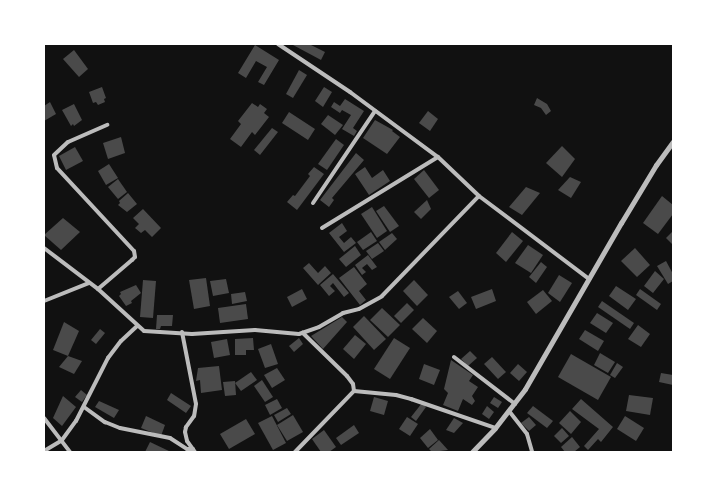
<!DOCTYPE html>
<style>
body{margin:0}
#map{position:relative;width:717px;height:496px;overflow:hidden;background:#111;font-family:"PT Serif",serif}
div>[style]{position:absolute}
.building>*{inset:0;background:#4a4a4a}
.minor>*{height:4px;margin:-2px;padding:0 2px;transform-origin:2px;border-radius:2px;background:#bcbcbc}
.tertiary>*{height:5px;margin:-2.5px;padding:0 2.5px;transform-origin:2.5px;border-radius:2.5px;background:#bcbcbc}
span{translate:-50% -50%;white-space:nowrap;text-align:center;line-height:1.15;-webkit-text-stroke:5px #fff;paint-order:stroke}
.frame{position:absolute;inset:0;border:45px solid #fff;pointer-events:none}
</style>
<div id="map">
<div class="building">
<div style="clip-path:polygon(294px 44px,309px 44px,325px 52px,321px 60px,293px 45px)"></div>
<div style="clip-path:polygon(255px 45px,279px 60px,264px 85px,258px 82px,267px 67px,256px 61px,246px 78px,238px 73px)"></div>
<div style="clip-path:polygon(74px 50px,88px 69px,79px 77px,63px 59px)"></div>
<div style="clip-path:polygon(299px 70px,307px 75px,293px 98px,286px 94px)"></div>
<div style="clip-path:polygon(102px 87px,106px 98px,104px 99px,105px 102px,98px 105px,96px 102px,93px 103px,89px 92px)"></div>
<div style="clip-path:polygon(324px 87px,332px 92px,323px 107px,315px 101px)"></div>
<div style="clip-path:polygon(537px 98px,547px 104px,551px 111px,546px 115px,541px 108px,534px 105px)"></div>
<div style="clip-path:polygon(345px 99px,364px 111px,353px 128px,357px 131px,354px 136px,342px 129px,351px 115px,342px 110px,340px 113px,331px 107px,334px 102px,340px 106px)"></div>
<div style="clip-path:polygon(50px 102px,56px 114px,44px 121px,44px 106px)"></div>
<div style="clip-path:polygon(252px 103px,258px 107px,260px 104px,267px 109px,264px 113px,269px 117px,255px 135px,252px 132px,241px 147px,230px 139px,241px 124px,238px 121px)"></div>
<div style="clip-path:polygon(74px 104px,82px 120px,74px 126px,73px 124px,71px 126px,62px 110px)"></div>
<div style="clip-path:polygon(428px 111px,438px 119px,430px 131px,419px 123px)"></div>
<div style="clip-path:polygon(289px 112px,315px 129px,308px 140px,282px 123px)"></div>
<div style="clip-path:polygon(328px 115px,343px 125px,335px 135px,321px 124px)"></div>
<div style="clip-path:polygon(375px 120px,393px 130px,392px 131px,400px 137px,387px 154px,363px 138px)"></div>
<div style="clip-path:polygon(272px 128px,278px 132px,260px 155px,254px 150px)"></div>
<div style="clip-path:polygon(121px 137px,125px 153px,108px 159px,103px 143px)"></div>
<div style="clip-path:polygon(336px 139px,344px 145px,327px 170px,318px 164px)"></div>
<div style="clip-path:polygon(562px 146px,575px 159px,562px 177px,546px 163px)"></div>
<div style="clip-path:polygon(75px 147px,83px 161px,66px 170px,59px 156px)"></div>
<div style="clip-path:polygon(356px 153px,364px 160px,332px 198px,334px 200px,329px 207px,320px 200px)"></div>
<div style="clip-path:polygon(109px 164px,118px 178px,106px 185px,98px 171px)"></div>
<div style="clip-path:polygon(314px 167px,324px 174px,297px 210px,287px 202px,293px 195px,295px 196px,310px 176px,308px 174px)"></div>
<div style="clip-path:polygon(365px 167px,372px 178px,383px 170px,390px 181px,369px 195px,355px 174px)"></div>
<div style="clip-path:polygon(424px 170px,439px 190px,429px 198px,414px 179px)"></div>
<div style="clip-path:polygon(570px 177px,581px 182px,571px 198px,558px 190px)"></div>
<div style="clip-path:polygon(118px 179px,127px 192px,118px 199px,108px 187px)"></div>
<div style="clip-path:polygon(526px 187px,540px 193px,522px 215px,509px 207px)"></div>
<div style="clip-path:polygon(128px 193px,137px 204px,127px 212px,118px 205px,120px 203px,119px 201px)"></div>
<div style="clip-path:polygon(662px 196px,673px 205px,673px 214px,658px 234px,643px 223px)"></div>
<div style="clip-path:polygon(427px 200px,431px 209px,421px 219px,414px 212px)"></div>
<div style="clip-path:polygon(384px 206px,399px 226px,390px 232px,376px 211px)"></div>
<div style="clip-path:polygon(372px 207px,387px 231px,377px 238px,361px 214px)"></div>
<div style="clip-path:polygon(143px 209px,161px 228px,152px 237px,145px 230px,141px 233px,135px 228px,139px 224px,133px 218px)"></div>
<div style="clip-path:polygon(63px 218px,80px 232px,61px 250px,44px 235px)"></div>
<div style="clip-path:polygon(342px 223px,347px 231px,339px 237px,344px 243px,351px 237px,356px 243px,344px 252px,329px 233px)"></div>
<div style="clip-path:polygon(673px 231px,673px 245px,666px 238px)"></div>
<div style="clip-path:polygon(371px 232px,377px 241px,363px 250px,357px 242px)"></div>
<div style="clip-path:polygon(512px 232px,523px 241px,506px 262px,496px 253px)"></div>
<div style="clip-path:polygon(392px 233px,397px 239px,385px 250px,379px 242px)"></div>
<div style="clip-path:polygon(378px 243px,384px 251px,372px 259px,366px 251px)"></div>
<div style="clip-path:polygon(528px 245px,543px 255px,531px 273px,515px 263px)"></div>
<div style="clip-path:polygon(355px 246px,361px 255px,346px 267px,339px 259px)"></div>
<div style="clip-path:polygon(635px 248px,650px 265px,637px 277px,621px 261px)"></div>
<div style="clip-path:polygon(368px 255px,377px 267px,372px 270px,367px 264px,362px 268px,366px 272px,362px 275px,355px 265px)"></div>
<div style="clip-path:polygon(666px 261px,673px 274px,673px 281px,668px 284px,657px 266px)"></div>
<div style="clip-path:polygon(541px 262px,547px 267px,536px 283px,529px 277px)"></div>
<div style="clip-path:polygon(309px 263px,318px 273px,325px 266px,331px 273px,318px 285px,303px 268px)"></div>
<div style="clip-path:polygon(354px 267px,367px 284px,359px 291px,366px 300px,360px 305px,339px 278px)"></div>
<div style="clip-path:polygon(655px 271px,664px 279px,653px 293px,644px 286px)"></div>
<div style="clip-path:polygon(333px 274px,349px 293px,344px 297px,333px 283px,330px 286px,335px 291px,329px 296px,320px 285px)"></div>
<div style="clip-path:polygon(559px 275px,572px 283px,560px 302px,548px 293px)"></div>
<div style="clip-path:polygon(206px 278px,210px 306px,194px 309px,189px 280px)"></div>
<div style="clip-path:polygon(226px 279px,229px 293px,213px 296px,210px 281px)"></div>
<div style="clip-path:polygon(143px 280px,156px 281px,153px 318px,140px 317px)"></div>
<div style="clip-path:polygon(414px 280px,428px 295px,417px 306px,403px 291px)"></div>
<div style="clip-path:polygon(136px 285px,141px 293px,131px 301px,132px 303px,126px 306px,119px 296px,121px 294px,120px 292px)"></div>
<div style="clip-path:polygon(616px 286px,636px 299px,628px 310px,609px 296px)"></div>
<div style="clip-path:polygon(302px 289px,307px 299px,292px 307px,287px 297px)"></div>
<div style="clip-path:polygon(492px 289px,496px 301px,476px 309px,471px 297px)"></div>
<div style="clip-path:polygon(640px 289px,661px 304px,657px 310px,636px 295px)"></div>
<div style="clip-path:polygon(543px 290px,552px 301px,536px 314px,527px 302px)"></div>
<div style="clip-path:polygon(458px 291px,467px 303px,459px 309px,449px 297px)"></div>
<div style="clip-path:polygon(245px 292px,247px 301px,232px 304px,231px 294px)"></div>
<div style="clip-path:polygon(602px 301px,634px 323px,630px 329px,598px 307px)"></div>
<div style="clip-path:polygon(407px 303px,414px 310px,401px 323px,394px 316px)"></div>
<div style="clip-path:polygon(246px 304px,248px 319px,220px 323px,218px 308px)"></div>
<div style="clip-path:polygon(382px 308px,400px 325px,388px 337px,370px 320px)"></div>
<div style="clip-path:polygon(597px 313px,613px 323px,606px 333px,590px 323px)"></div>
<div style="clip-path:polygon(157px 315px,173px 315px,172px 326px,161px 326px,160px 329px,156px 329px)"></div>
<div style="clip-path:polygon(364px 316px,386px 339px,374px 350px,353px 327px)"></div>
<div style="clip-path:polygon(342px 317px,347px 322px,323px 349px,311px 336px)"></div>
<div style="clip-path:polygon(423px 318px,437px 331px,427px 343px,412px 329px)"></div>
<div style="clip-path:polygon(64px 322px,79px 331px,68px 356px,53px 350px)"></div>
<div style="clip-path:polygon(638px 325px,650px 334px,641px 347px,628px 339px)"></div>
<div style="clip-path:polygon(100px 329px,105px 333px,96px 344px,91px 340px)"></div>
<div style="clip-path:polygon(585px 330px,604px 341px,598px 351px,579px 339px)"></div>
<div style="clip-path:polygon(355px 335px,366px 344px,354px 359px,343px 349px)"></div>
<div style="clip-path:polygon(253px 338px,254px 350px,246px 350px,246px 355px,235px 355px,235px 339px)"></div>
<div style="clip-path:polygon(299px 338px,303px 344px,294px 352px,289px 346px)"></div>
<div style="clip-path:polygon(394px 338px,410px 348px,390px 379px,374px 369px)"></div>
<div style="clip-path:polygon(227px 339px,230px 355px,214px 358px,211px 342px)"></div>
<div style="clip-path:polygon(271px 344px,278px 364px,265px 368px,258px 349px)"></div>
<div style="clip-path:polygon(470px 351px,477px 358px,468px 366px,461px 359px)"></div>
<div style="clip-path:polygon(600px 353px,615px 362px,608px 373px,594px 365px)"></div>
<div style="clip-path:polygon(571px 354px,611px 377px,598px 400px,558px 377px)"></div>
<div style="clip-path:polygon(68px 356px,82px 361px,74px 374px,59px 367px)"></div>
<div style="clip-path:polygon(492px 357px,506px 372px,498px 379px,484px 364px)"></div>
<div style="clip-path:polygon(451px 360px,473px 375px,469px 381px,478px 387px,472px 396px,475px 401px,472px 405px,463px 399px,458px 411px,443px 405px,448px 393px,444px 389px)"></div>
<div style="clip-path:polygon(617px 363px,623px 367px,615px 378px,610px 375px)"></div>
<div style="clip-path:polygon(424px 364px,440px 370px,434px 385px,419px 379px)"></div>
<div style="clip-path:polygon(518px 364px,527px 372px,519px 381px,510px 373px)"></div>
<div style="clip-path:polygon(219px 366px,222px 390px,201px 393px,200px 380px,196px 381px,198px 368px)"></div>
<div style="clip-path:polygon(277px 368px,285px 380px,272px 388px,264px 375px)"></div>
<div style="clip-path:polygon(251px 372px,257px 380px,241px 391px,235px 383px)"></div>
<div style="clip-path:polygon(661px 373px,673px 375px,673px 385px,659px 382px)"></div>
<div style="clip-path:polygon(262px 380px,273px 397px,265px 402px,254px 386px)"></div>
<div style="clip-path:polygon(235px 381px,236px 395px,225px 396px,223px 382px)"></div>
<div style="clip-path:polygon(81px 390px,87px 395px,82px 402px,75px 397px)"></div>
<div style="clip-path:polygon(171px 393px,191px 406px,186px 413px,167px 400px)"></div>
<div style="clip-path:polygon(629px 395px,653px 398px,650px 415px,626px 411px)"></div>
<div style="clip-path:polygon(63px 396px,76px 407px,62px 426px,53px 418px)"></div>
<div style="clip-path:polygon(374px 397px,388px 401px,384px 415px,370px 411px)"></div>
<div style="clip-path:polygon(494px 397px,502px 402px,498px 408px,490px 403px)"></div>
<div style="clip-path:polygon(277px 399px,282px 408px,270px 415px,265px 405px)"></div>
<div style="clip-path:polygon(581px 399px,613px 427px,601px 442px,598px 439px,588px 450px,584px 446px,599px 429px,572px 409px)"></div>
<div style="clip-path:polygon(99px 401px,119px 410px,114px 418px,95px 407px)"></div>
<div style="clip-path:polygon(422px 403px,426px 407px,416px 421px,411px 417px)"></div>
<div style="clip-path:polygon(487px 406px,494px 412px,489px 419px,482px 414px)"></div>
<div style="clip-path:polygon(533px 406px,553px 421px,547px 428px,527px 413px)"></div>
<div style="clip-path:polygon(287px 408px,291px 414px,278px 422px,274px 415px)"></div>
<div style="clip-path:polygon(570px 411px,581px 422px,571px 434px,559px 423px)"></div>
<div style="clip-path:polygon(293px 415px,303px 432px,287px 441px,277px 425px)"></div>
<div style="clip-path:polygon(146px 416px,165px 425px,161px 436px,141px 428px)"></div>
<div style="clip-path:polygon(272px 416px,286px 443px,273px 450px,258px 423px)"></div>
<div style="clip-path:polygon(625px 416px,644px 428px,636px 441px,617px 429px)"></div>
<div style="clip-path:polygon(407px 417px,418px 424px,410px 436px,399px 429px)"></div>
<div style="clip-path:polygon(529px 417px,536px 425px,529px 431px,521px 423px)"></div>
<div style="clip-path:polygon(454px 418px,463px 423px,454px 433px,446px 430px)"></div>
<div style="clip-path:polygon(246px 419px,255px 434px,229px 449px,220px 434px)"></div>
<div style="clip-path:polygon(354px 425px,359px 433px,341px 445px,336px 438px)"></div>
<div style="clip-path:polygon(562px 428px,569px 436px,561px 443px,554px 436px)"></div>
<div style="clip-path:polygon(430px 429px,438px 440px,428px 448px,420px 438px)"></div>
<div style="clip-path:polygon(324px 430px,336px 447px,329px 452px,321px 452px,312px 439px)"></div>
<div style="clip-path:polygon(572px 437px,580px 447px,574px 452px,565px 452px,561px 447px)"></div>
<div style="clip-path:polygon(439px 440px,448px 450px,432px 452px,429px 449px)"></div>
<div style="clip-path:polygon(150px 442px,171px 452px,145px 452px)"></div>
</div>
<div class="minor">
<div style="left:278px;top:44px;width:87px;rotate:33.7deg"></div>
<div style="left:350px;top:92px;width:109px;rotate:36.5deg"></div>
<div style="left:438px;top:157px;width:57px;rotate:43.6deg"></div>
<div style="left:479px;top:196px;width:138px;rotate:37deg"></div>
<div style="left:313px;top:203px;width:111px;rotate:-56deg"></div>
<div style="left:322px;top:228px;width:136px;rotate:-31.5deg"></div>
<div style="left:44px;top:248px;width:68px;rotate:37.2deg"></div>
<div style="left:98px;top:289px;width:62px;rotate:42.4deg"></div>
<div style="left:144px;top:331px;width:48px;rotate:3.6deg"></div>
<div style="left:192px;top:334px;width:63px;rotate:-3.6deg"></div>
<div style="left:255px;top:330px;width:44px;rotate:5.2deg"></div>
<div style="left:299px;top:334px;width:21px;rotate:-19deg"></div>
<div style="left:319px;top:327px;width:28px;rotate:-30deg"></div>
<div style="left:343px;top:313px;width:16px;rotate:-14deg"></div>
<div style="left:359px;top:309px;width:26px;rotate:-29deg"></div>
<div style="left:382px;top:296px;width:139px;rotate:-45.9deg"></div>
<div style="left:98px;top:289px;width:45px;rotate:-40.5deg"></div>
<div style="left:132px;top:260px;width:4px;rotate:-45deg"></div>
<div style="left:135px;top:257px;width:6px;rotate:-99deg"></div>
<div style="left:134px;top:251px;width:113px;rotate:-132.9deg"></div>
<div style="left:57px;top:168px;width:13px;rotate:-103deg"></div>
<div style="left:54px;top:155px;width:19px;rotate:-43deg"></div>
<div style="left:68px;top:142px;width:43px;rotate:-23.6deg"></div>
<div style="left:44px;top:301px;width:48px;rotate:-21.8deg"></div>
<div style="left:182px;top:332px;width:73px;rotate:79deg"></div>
<div style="left:196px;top:404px;width:12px;rotate:99deg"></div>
<div style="left:194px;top:416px;width:14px;rotate:126deg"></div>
<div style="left:186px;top:427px;width:5px;rotate:101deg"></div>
<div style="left:185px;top:432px;width:9px;rotate:77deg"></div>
<div style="left:187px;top:441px;width:14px;rotate:54deg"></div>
<div style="left:454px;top:357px;width:77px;rotate:37.6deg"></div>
<div style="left:354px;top:391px;width:42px;rotate:5.4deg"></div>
<div style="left:396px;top:395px;width:16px;rotate:15deg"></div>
<div style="left:411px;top:399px;width:89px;rotate:19deg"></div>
<div style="left:84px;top:407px;width:26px;rotate:36deg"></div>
<div style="left:105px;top:422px;width:16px;rotate:22deg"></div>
<div style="left:120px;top:428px;width:51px;rotate:11.3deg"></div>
<div style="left:170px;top:438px;width:20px;rotate:33deg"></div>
<div style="left:187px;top:449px;width:6px"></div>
<div style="left:509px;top:411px;width:29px;rotate:52deg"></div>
<div style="left:527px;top:434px;width:19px;rotate:74deg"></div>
<div style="left:44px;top:418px;width:43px;rotate:52.6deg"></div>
<div style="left:44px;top:451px;width:21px;rotate:-31deg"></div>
<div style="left:62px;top:440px;width:24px;rotate:-54deg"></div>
<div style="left:76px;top:421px;width:71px;rotate:-63.1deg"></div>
<div style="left:108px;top:358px;width:21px;rotate:-53deg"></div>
<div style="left:121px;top:341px;width:22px;rotate:-43deg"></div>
<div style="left:295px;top:452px;width:85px;rotate:-46deg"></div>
<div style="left:354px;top:391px;width:7px;rotate:-98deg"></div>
<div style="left:353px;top:384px;width:10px;rotate:-127deg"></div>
<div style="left:347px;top:376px;width:62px;rotate:-135.7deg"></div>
</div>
<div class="tertiary">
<div style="left:472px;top:452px;width:33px;rotate:-46deg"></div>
<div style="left:495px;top:428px;width:49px;rotate:-52.4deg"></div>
<div style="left:525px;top:389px;width:192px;rotate:-60deg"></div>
<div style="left:621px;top:223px;width:68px;rotate:-58.9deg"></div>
<div style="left:656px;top:165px;width:29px;rotate:-54deg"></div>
</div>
<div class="frame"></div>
</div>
